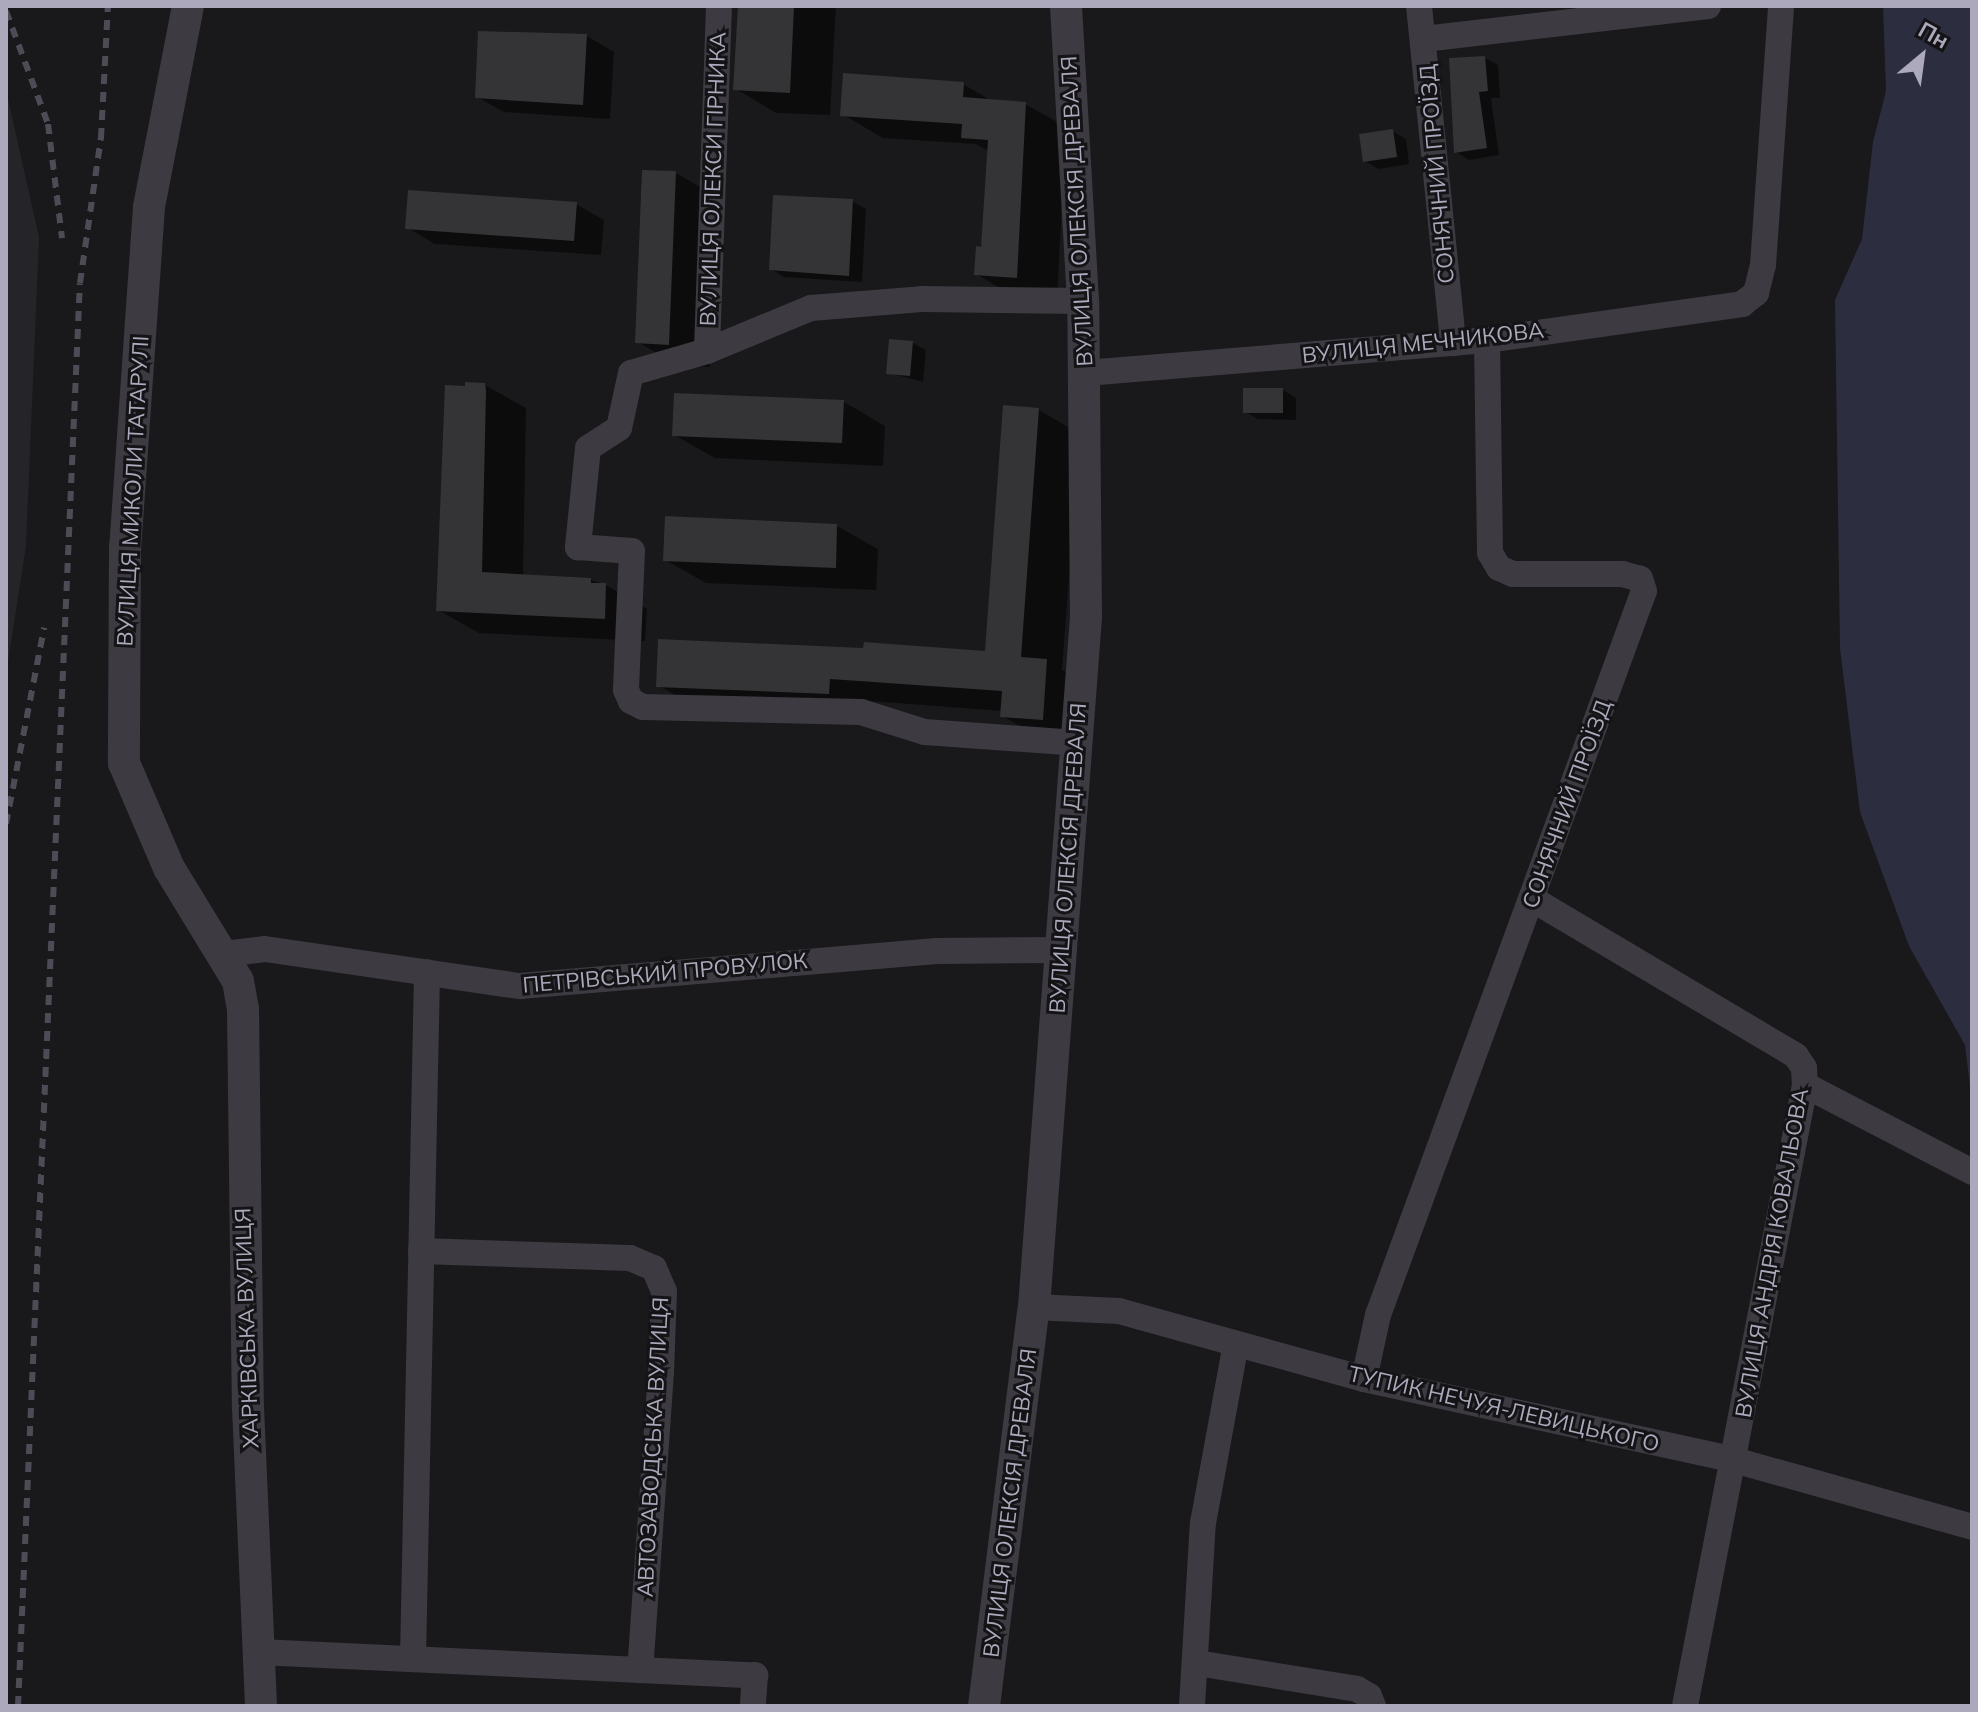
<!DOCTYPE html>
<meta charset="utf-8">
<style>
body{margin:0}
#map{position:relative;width:1978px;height:1712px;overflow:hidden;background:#19181a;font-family:Mulish,sans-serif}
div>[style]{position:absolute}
.built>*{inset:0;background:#252428}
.water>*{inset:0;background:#2c2e40}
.shadow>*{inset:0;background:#0007}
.building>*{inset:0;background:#343336}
.minor>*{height:26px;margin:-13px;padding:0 13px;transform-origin:13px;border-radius:13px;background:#3d3a42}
.tertiary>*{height:32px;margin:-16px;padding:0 16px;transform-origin:16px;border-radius:16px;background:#3d3a42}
.rail>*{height:6px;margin-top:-3px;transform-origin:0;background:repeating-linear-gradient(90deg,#4d4b55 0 10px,transparent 0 18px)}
span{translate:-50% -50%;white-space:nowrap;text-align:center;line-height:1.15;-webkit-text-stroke:6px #141315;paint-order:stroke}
.street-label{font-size:22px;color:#aba9bb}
.frame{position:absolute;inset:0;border:8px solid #aba9bb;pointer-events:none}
.north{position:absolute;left:1882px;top:16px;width:80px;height:80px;-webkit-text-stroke:6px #141315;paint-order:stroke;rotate:29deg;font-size:22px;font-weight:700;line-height:32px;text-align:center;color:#aba9bb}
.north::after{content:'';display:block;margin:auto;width:28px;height:36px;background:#aba9bb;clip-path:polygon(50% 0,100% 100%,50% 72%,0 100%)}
</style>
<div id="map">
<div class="built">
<div style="clip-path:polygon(6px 90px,39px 237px,26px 546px,6px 675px)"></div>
</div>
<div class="water">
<div style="clip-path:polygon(1883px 6px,1972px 6px,1972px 1103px,1965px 1045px,1909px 946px,1860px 812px,1840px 648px,1835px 300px,1862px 239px,1873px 142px,1886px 91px)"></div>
</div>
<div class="shadow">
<div style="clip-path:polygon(740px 6px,836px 6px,830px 115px,776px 113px,736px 89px)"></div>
<div style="clip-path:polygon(587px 36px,614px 52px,610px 119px,504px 112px,477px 97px)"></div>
<div style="clip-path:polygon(1485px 58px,1498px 65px,1500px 98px,1491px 98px,1499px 155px,1469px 160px,1456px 152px)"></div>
<div style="clip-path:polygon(963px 84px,994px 102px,1025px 104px,1066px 127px,1057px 301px,1017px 298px,976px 274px,983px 249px,990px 152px,976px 144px,883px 138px,842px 114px)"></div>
<div style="clip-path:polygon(1392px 131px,1406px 139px,1409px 164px,1378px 169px,1365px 161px)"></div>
<div style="clip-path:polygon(676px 173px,716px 196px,710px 367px,678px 366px,638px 342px)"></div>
<div style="clip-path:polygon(852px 201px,866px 209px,862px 282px,784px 277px,771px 269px)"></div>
<div style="clip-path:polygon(576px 204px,604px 220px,601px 255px,435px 244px,408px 228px)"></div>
<div style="clip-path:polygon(913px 343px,926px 350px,923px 382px,889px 373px)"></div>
<div style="clip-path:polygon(485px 385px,526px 408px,523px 576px,591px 580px,606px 585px,647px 609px,645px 641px,479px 633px,438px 610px)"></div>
<div style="clip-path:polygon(1283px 390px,1296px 398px,1296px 420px,1258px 419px,1245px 412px)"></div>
<div style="clip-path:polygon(844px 402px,885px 426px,883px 466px,715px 458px,674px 435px)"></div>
<div style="clip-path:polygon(1039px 410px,1080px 434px,1062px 670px,1088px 684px,1083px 742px,1043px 739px,1002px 716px,1002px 711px,870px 701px,869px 716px,699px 709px,658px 685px,987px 653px)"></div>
<div style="clip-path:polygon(837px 526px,878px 549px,876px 590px,706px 583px,665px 560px)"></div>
</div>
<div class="building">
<div style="clip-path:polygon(738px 6px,794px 6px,790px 93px,733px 90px)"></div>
<div style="clip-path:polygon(478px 31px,587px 34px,583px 105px,475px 98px)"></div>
<div style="clip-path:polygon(1485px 56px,1488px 91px,1479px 92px,1487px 148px,1454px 153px,1449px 58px)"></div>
<div style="clip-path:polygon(843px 73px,964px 82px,963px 97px,1026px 102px,1017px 278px,974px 275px,976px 246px,981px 247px,988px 140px,961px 138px,962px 124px,840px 116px)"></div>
<div style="clip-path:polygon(1393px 129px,1397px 157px,1363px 162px,1359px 134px)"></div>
<div style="clip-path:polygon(642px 170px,676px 171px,669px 345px,635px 343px)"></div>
<div style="clip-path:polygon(408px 190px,577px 202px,574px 241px,405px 229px)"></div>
<div style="clip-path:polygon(773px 195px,853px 199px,849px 276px,769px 270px)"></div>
<div style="clip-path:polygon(889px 339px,913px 341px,910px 376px,886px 374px)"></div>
<div style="clip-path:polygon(465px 382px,485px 383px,486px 391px,482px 572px,591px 578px,591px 583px,606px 583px,605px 619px,436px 611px,445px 385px,465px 386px)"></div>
<div style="clip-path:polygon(1243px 388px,1283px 388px,1283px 413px,1243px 413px)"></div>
<div style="clip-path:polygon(674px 393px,844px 400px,842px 443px,672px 436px)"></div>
<div style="clip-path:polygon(1003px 405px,1039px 408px,1021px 657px,1047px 659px,1043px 720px,1000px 717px,1002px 691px,830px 679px,829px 694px,656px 687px,658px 639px,863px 648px,864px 642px,985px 651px)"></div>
<div style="clip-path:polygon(665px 516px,837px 524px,836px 568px,663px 561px)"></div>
</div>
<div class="minor">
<div style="left:719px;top:6px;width:345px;rotate:92deg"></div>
<div style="left:707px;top:351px;width:113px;rotate:-22.5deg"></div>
<div style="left:811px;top:308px;width:111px;rotate:-4.6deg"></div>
<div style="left:922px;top:299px;width:161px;rotate:0.7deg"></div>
<div style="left:1419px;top:6px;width:339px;rotate:84.2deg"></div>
<div style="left:1424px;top:39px;width:286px;rotate:-6.6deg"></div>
<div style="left:707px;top:351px;width:79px;rotate:163.9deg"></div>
<div style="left:631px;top:373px;width:56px;rotate:102.3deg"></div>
<div style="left:619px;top:428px;width:37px;rotate:147deg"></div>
<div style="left:588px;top:448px;width:100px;rotate:95.8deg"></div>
<div style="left:578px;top:547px;width:54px;rotate:4.2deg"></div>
<div style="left:632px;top:551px;width:139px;rotate:92.5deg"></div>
<div style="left:626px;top:690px;width:12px;rotate:66deg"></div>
<div style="left:631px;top:701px;width:13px;rotate:27deg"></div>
<div style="left:643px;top:707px;width:218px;rotate:1.3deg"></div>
<div style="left:861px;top:712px;width:67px;rotate:17.4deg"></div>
<div style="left:925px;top:732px;width:152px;rotate:4.1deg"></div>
<div style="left:1086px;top:373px;width:402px;rotate:-4.7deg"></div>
<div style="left:1487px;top:340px;width:258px;rotate:-8deg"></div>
<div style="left:1742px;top:304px;width:18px;rotate:-38deg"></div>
<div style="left:1756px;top:293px;width:29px;rotate:-76deg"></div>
<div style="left:1763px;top:265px;width:260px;rotate:-86deg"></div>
<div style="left:1532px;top:899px;width:307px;rotate:30.7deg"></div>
<div style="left:1796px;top:1056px;width:14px;rotate:56deg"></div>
<div style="left:1804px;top:1068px;width:17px;rotate:87deg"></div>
<div style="left:1805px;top:1085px;width:632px;rotate:100.94deg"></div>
<div style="left:223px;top:954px;width:42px;rotate:-6.8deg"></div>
<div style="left:265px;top:949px;width:258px;rotate:8.3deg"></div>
<div style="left:520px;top:986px;width:418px;rotate:-4.8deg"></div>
<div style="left:937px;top:951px;width:125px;rotate:-0.5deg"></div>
<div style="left:1805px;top:1085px;width:188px;rotate:27.5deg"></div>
<div style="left:421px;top:1251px;width:209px;rotate:1.9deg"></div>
<div style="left:630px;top:1258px;width:26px;rotate:23deg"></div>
<div style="left:654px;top:1268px;width:25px;rotate:67deg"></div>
<div style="left:664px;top:1291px;width:81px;rotate:92.1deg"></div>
<div style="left:661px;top:1372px;width:299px;rotate:94deg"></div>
<div style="left:1034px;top:1307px;width:85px;rotate:2.7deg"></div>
<div style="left:1119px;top:1311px;width:254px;rotate:15.5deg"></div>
<div style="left:1364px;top:1379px;width:379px;rotate:12.3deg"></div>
<div style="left:1734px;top:1460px;width:247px;rotate:15.7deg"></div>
<div style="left:1364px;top:1379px;width:66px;rotate:-77.7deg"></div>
<div style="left:1378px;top:1315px;width:771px;rotate:-69.83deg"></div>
<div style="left:1644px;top:591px;width:13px;rotate:-108deg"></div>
<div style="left:1640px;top:579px;width:19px;rotate:-164deg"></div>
<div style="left:1622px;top:574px;width:109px;rotate:180deg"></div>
<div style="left:1513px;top:574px;width:15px;rotate:-157deg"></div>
<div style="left:1499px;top:568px;width:17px;rotate:-121deg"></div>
<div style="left:1490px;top:553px;width:213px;rotate:-90.8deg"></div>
<div style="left:259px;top:1652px;width:497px;rotate:2.7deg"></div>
<div style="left:755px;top:1675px;width:31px;rotate:94deg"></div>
<div style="left:413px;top:1659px;width:687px;rotate:-88.83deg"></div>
<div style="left:1197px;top:1663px;width:162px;rotate:9.2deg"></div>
<div style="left:1357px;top:1689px;width:14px;rotate:30deg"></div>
<div style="left:1369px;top:1696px;width:11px;rotate:68deg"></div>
<div style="left:1192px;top:1706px;width:183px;rotate:-86.6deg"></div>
<div style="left:1203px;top:1523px;width:182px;rotate:-79.6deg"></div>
</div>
<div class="tertiary">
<div style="left:188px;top:6px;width:205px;rotate:101deg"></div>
<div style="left:149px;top:207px;width:340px;rotate:94deg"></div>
<div style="left:125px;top:546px;width:217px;rotate:90.3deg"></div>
<div style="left:124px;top:763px;width:114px;rotate:66.8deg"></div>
<div style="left:169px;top:868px;width:132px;rotate:58.6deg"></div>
<div style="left:238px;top:981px;width:28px;rotate:80deg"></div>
<div style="left:243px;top:1009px;width:398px;rotate:89.3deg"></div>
<div style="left:248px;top:1407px;width:299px;rotate:87.5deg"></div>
<div style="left:984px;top:1706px;width:402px;rotate:-82.9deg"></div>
<div style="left:1034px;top:1307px;width:692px;rotate:-85.69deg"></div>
<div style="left:1086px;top:617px;width:316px;rotate:-90.5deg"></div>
<div style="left:1083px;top:301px;width:295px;rotate:-93.3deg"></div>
</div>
<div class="rail">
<div style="left:6px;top:11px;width:121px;rotate:69.6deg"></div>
<div style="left:48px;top:124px;width:115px;rotate:83deg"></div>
<div style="left:6px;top:824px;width:200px;rotate:-79deg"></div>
<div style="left:18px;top:1706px;width:1424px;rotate:-87.51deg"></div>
<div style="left:80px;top:283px;width:147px;rotate:-81.8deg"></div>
<div style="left:101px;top:138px;width:132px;rotate:-87deg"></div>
</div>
<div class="street-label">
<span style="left:1437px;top:174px;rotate:-95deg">СОНЯЧНИЙ ПРОЇЗД</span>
<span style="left:713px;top:179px;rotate:-88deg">ВУЛИЦЯ ОЛЕКСИ ГІРНИКА</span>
<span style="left:1077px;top:211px;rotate:-93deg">ВУЛИЦЯ ОЛЕКСІЯ ДРЕВАЛЯ</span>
<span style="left:1423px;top:343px;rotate:-6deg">ВУЛИЦЯ МЕЧНИКОВА</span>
<span style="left:133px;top:491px;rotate:-87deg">ВУЛИЦЯ МИКОЛИ ТАТАРУЛІ</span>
<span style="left:1567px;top:804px;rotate:-70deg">СОНЯЧНИЙ ПРОЇЗД</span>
<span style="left:1068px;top:858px;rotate:-86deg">ВУЛИЦЯ ОЛЕКСІЯ ДРЕВАЛЯ</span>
<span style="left:665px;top:973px;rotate:-5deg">ПЕТРІВСЬКИЙ ПРОВУЛОК</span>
<span style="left:1772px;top:1253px;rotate:-80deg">ВУЛИЦЯ АНДРІЯ КОВАЛЬОВА</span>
<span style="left:247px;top:1328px;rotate:-92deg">ХАРКІВСЬКА ВУЛИЦЯ</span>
<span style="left:1504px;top:1409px;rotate:13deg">ТУПИК НЕЧУЯ-ЛЕВИЦЬКОГО</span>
<span style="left:653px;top:1447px;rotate:-87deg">АВТОЗАВОДСЬКА ВУЛИЦЯ</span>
<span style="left:1010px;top:1503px;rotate:-83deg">ВУЛИЦЯ ОЛЕКСІЯ ДРЕВАЛЯ</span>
</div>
<div class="frame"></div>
<div class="north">Пн</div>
</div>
